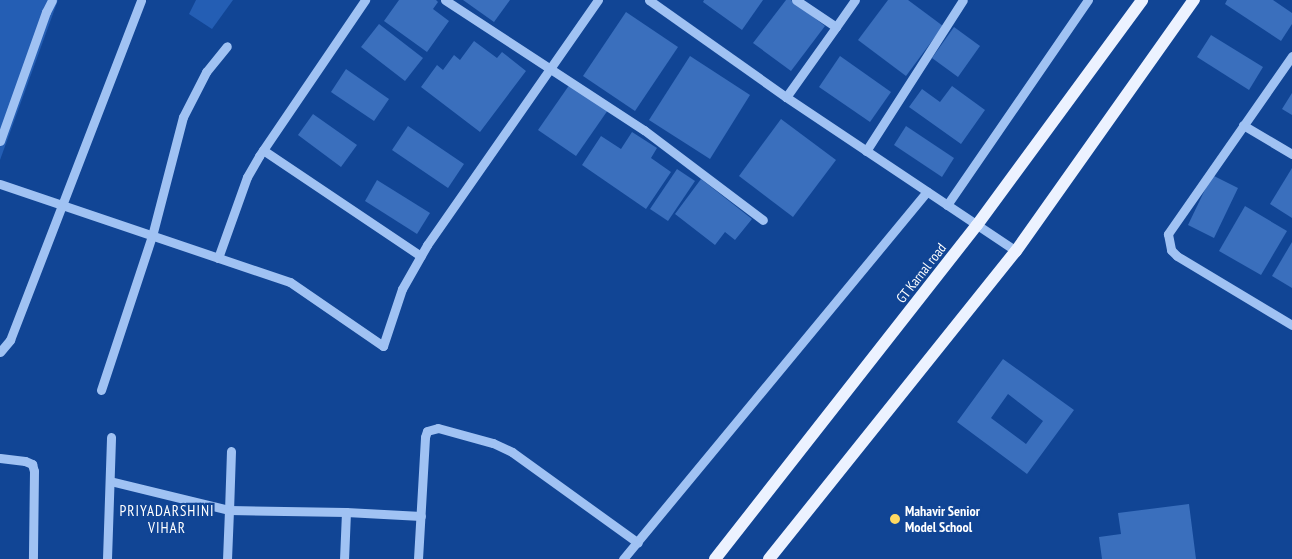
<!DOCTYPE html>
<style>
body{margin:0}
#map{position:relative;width:1292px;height:559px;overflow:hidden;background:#114595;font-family:"PT Sans Narrow",sans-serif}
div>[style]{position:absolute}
.green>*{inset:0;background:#245eb4}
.building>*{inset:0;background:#3a6fbd}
.minor>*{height:9px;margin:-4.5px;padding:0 4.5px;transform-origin:4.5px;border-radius:4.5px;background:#a0c2f3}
.major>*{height:12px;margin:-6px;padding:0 6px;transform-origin:6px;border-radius:6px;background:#ecf2ff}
.dots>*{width:14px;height:14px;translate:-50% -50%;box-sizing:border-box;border:2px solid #114595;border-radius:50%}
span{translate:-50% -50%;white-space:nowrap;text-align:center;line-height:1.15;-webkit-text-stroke:4.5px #114595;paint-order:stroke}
.street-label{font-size:14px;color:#fff}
.poi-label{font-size:14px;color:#fff;font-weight:700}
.left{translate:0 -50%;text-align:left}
.neighbourhood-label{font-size:15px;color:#fff;letter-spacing:1px}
</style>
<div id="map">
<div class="green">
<div style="clip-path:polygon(0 0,58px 0,0 160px)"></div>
<div style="clip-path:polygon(196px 0,233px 0,212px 29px,189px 14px)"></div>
</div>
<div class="building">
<div style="clip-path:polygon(399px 0,436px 0,438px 2px,433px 9px,449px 21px,427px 52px,384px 21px)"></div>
<div style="clip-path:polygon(463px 0,510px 0,494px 22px)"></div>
<div style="clip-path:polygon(704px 0,763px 0,742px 30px,703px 2px)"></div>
<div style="clip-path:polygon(786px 0,791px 0,825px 26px,791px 71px,753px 43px)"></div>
<div style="clip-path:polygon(888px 0,908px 0,943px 26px,906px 76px,858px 40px)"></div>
<div style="clip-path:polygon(1227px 0,1273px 0,1292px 13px,1292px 24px,1281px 41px,1225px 4px)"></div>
<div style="clip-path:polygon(626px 12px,678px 47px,635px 111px,583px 76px)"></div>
<div style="clip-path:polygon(379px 24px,423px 58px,405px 81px,361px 47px)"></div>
<div style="clip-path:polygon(954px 27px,980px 46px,958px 77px,932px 58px)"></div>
<div style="clip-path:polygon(1211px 35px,1263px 67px,1249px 90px,1197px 57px)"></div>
<div style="clip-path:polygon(474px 41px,497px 58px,502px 52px,526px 71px,480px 132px,421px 87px,437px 65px,443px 70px,454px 55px,460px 60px)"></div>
<div style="clip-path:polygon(690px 56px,750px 95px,710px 159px,649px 120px)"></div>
<div style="clip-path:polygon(840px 56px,891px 92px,870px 122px,819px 87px)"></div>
<div style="clip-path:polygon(346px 69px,389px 99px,374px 121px,331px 92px)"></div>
<div style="clip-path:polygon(570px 84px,608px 110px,576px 156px,538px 130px)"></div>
<div style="clip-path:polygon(952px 86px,985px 110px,961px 144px,909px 107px,922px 89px,940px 102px)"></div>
<div style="clip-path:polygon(1292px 93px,1292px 115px,1282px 109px)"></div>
<div style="clip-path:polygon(313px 114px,357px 145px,341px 167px,298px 135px)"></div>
<div style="clip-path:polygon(781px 119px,836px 160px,793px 217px,739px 176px)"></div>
<div style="clip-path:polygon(408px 126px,464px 164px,448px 188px,392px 150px)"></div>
<div style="clip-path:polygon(906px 126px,954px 158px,942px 177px,894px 145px)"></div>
<div style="clip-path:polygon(632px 132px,657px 148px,651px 158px,671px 172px,646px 209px,582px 165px,601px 136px,621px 149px)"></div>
<div style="clip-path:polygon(1292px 168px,1292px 218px,1270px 204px)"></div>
<div style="clip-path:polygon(677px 169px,695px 181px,668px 221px,650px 209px)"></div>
<div style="clip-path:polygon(1212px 175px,1238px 188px,1214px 238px,1188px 225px)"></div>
<div style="clip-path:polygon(701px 179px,752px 219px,735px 240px,725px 232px,715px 245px,675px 214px)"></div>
<div style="clip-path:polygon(377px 180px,430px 213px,417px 234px,365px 201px)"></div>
<div style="clip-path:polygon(1245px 206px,1287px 231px,1261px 275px,1219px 251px)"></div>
<div style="clip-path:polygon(1292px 242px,1292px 288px,1272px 276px)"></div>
<div style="clip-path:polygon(evenodd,1003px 359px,1074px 410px,1027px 474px,957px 422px,1003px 359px,1008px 394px,1043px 421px,1026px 444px,991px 418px,1008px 394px)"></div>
<div style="clip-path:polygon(1189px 504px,1196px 559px,1102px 559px,1099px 537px,1121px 534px,1118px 513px)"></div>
</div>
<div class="minor">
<div style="left:445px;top:0;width:238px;rotate:33.2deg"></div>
<div style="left:644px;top:130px;width:149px;rotate:37.1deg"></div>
<div style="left:649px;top:0;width:168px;rotate:35.3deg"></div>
<div style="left:796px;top:0;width:48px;rotate:34deg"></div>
<div style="left:836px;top:27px;width:86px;rotate:125.5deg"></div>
<div style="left:786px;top:97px;width:277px;rotate:33.8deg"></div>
<div style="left:836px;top:27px;width:33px;rotate:-55deg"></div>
<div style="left:1292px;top:56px;width:217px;rotate:124.9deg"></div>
<div style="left:1168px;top:234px;width:16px;rotate:79deg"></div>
<div style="left:1171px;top:250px;width:8px;rotate:45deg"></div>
<div style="left:1177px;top:256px;width:134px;rotate:31deg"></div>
<div style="left:1243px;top:125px;width:57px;rotate:30.6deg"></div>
<div style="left:0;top:141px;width:137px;rotate:-70.4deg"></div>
<div style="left:46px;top:12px;width:13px;rotate:-63deg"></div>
<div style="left:263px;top:150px;width:190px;rotate:33.9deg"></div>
<div style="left:866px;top:151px;width:179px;rotate:-57.3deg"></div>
<div style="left:0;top:184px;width:306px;rotate:18.7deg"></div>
<div style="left:290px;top:282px;width:113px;rotate:34.5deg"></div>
<div style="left:383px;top:346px;width:60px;rotate:-71.6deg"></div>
<div style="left:402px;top:289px;width:51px;rotate:-60.4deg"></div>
<div style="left:427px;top:245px;width:299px;rotate:-55.1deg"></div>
<div style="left:947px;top:205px;width:249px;rotate:-55.5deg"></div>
<div style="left:218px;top:258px;width:86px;rotate:-70.3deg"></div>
<div style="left:247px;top:177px;width:24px;rotate:-60deg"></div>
<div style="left:259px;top:156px;width:189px;rotate:-55.8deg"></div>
<div style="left:0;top:352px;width:16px;rotate:-50deg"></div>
<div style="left:10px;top:340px;width:364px;rotate:-68.9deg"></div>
<div style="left:101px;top:390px;width:162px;rotate:-71.7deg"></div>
<div style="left:152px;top:236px;width:123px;rotate:-75.4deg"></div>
<div style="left:183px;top:117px;width:51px;rotate:-62.9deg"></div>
<div style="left:206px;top:72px;width:33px;rotate:-51deg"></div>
<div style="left:231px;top:451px;width:59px;rotate:91.9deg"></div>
<div style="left:229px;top:510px;width:117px;rotate:1deg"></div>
<div style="left:346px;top:512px;width:47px;rotate:92.4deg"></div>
<div style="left:0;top:458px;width:25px;rotate:7deg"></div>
<div style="left:25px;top:461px;width:8px;rotate:23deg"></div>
<div style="left:32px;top:464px;width:7px;rotate:74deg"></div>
<div style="left:34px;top:471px;width:88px;rotate:90.7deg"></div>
<div style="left:110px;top:481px;width:122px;rotate:13.7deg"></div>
<div style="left:229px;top:510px;width:49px;rotate:92.3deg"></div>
<div style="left:346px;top:512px;width:75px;rotate:3.1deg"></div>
<div style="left:107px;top:559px;width:122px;rotate:-88.1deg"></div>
<div style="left:418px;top:559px;width:122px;rotate:-86.7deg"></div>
<div style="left:425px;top:437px;width:6px;rotate:-72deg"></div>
<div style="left:427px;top:431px;width:11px;rotate:-15deg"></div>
<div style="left:438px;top:428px;width:57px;rotate:15.3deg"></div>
<div style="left:493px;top:443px;width:21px;rotate:25deg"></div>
<div style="left:512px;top:452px;width:155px;rotate:35.8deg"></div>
<div style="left:623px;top:559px;width:477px;rotate:-50.4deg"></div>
</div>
<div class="major">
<div style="left:715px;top:559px;width:424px;rotate:-51.9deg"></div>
<div style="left:977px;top:225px;width:279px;rotate:-53.7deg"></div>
<div style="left:769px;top:559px;width:395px;rotate:-51.3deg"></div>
<div style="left:1016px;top:251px;width:308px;rotate:-54.7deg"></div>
</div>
<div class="dots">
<div style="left:895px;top:519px;background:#ffd962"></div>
</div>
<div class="street-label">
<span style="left:921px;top:273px;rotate:-52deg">GT Karnal road</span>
</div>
<div class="poi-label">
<span class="left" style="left:905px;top:519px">Mahavir Senior<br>Model School</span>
</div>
<div class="neighbourhood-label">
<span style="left:167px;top:519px">PRIYADARSHINI<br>VIHAR</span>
</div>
</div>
